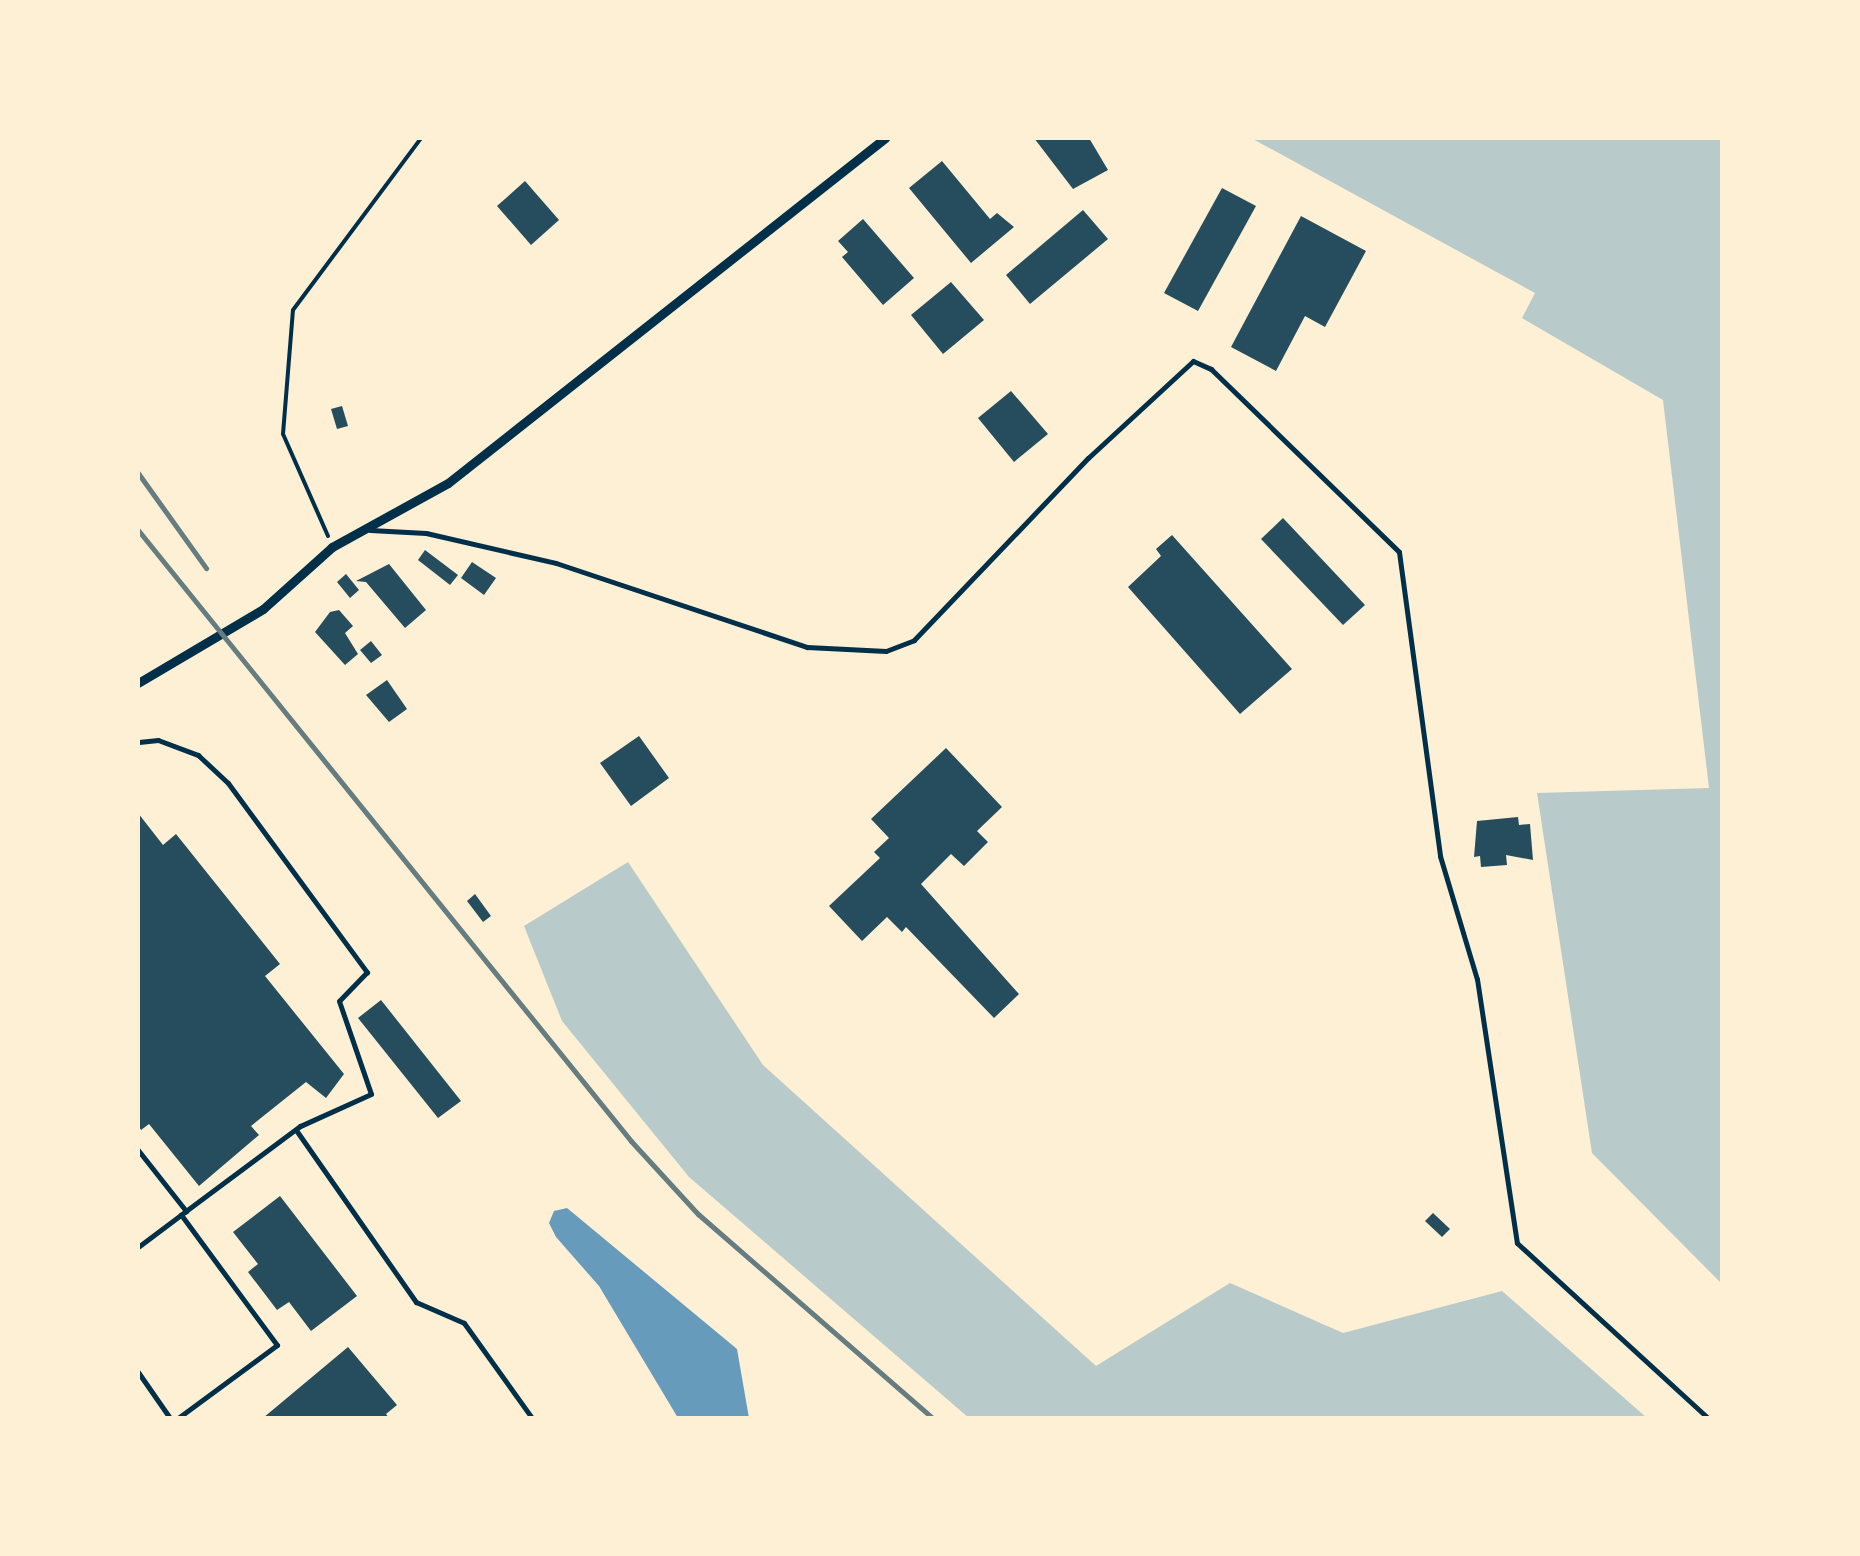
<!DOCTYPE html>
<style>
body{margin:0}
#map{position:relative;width:1860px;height:1556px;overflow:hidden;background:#fdf0d5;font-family:Montserrat,sans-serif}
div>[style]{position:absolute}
.green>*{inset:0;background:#b9caca}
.water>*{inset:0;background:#669bbc}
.building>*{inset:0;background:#264d5e}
.path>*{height:4px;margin:-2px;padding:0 2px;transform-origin:2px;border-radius:2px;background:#003049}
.service>*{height:5px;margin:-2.5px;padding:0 2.5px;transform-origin:2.5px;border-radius:2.5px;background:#003049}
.minor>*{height:9px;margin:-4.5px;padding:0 4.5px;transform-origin:4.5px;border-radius:4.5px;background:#003049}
.rail>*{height:5px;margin:-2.5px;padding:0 2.5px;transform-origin:2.5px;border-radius:2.5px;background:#657d81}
span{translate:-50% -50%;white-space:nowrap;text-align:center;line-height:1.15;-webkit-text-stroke:8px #fdf0d5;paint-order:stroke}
.frame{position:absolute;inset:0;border:140px solid #fdf0d5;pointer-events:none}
</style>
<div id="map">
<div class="green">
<div style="clip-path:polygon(1251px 138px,1722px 138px,1722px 1284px,1592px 1153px,1537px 793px,1709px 788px,1663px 400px,1522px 318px,1535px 293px)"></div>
<div style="clip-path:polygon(628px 862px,763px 1065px,1096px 1366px,1230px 1283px,1343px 1333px,1502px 1291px,1647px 1418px,969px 1418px,689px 1177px,562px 1021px,524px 926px)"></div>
</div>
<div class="water">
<div style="clip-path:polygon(567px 1208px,737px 1349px,749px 1418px,678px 1418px,599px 1286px,556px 1237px,549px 1223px,554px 1211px)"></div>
</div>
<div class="building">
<div style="clip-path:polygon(1034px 138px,1089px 138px,1108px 170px,1073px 189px)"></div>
<div style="clip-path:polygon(942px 161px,990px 219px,997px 213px,1014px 227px,971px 263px,909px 188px)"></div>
<div style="clip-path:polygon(525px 181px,559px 220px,531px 245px,497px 206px)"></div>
<div style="clip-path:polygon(1222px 188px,1256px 206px,1198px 311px,1164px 293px)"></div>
<div style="clip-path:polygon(1083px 210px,1108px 239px,1030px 304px,1006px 275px)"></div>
<div style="clip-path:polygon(1301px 216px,1366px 251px,1325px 327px,1305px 316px,1276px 371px,1231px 347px)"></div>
<div style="clip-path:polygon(863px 219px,914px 278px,883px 305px,842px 257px,848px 252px,838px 241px)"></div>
<div style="clip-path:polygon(951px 282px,984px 320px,943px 354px,911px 315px)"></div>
<div style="clip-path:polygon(1011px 391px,1048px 434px,1014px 462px,978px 418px)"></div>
<div style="clip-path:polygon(342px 406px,348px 426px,337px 429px,331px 409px)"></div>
<div style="clip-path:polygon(1283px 518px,1365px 605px,1343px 625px,1261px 539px)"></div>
<div style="clip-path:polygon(1172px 535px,1292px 669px,1240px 714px,1128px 587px,1161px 556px,1156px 549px)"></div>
<div style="clip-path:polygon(425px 550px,458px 575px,450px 585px,418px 560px)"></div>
<div style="clip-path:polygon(472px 562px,496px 578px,484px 595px,461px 578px)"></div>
<div style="clip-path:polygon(389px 564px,426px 610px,405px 628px,366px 582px,356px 581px)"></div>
<div style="clip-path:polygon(346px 574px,359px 590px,350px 598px,337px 582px)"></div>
<div style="clip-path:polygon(339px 610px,353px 626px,345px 633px,358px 654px,345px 665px,315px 632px,330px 612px)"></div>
<div style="clip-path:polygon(371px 641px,382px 655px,371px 663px,360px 650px)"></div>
<div style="clip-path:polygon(387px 680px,407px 709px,389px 722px,366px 695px)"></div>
<div style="clip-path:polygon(639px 736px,669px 778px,631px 806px,600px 763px)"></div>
<div style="clip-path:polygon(946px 748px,1002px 807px,977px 831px,988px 842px,964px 866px,951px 854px,921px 884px,1019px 994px,994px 1018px,906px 927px,902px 932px,887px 917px,862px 941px,829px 906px,880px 858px,874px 852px,889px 838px,871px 819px)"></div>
<div style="clip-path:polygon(138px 813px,163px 845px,176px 834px,280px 964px,265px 976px,344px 1074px,326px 1098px,306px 1082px,251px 1126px,259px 1135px,199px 1186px,149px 1124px,141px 1130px,138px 1125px)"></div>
<div style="clip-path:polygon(1518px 817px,1519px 825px,1530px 824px,1533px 860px,1506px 855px,1507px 865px,1481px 867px,1480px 856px,1474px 857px,1477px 821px)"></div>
<div style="clip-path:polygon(475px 894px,491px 916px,483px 922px,467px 901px)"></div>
<div style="clip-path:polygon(381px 1000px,461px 1101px,438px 1118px,358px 1018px)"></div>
<div style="clip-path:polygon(280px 1196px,357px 1296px,311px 1331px,289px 1302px,277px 1310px,248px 1272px,258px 1264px,233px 1232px)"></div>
<div style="clip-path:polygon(1433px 1213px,1450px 1229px,1442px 1237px,1425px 1221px)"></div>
<div style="clip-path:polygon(348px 1347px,397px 1405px,386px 1414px,389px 1418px,263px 1418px)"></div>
</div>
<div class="path">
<div style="left:328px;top:536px;width:111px;rotate:-113.8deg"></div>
<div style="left:283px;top:434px;width:124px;rotate:-85.4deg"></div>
<div style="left:293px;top:310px;width:214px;rotate:-53.3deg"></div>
</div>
<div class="service">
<div style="left:370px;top:530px;width:56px;rotate:3.1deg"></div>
<div style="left:426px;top:533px;width:133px;rotate:13deg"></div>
<div style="left:556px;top:563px;width:265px;rotate:18.5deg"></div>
<div style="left:807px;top:647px;width:79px;rotate:2.9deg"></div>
<div style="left:886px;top:651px;width:30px;rotate:-21deg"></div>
<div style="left:914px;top:640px;width:252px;rotate:-46.3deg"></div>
<div style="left:1088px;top:458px;width:143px;rotate:-42.7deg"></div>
<div style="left:1193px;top:361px;width:20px;rotate:24deg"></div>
<div style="left:1211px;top:369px;width:262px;rotate:44.2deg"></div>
<div style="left:1399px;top:552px;width:307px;rotate:82.3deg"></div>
<div style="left:1440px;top:856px;width:128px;rotate:73.3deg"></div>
<div style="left:1477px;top:979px;width:267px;rotate:81.4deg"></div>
<div style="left:1517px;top:1243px;width:259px;rotate:42.5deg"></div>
<div style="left:139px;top:742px;width:19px;rotate:-6deg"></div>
<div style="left:158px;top:740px;width:43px;rotate:20.6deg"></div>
<div style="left:198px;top:755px;width:41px;rotate:43deg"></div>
<div style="left:228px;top:783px;width:235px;rotate:53.7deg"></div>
<div style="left:367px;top:972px;width:40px;rotate:134deg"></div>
<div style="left:339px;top:1001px;width:98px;rotate:71deg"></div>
<div style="left:371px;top:1094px;width:78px;rotate:155.7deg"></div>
<div style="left:300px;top:1126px;width:142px;rotate:143.3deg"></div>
<div style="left:296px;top:1130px;width:210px;rotate:55.1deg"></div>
<div style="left:416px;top:1302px;width:52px;rotate:23.6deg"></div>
<div style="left:464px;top:1323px;width:117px;rotate:54.4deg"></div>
<div style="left:138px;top:1150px;width:78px;rotate:51.8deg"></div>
<div style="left:186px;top:1211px;width:60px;rotate:143.1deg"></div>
<div style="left:138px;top:1372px;width:56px;rotate:55.2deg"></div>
<div style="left:178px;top:1418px;width:123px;rotate:-36.4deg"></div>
<div style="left:277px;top:1345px;width:162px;rotate:-126.4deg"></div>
</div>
<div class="minor">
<div style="left:138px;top:683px;width:145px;rotate:-30.6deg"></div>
<div style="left:263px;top:609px;width:93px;rotate:-41.9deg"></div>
<div style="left:332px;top:547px;width:132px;rotate:-28.9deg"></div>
<div style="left:448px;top:483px;width:557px;rotate:-38.29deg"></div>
</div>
<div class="rail">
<div style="left:138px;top:473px;width:117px;rotate:54.4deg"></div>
<div style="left:138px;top:530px;width:785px;rotate:51.1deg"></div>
<div style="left:631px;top:1141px;width:99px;rotate:47.5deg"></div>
<div style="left:698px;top:1214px;width:311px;rotate:41deg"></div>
</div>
<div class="frame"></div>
</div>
